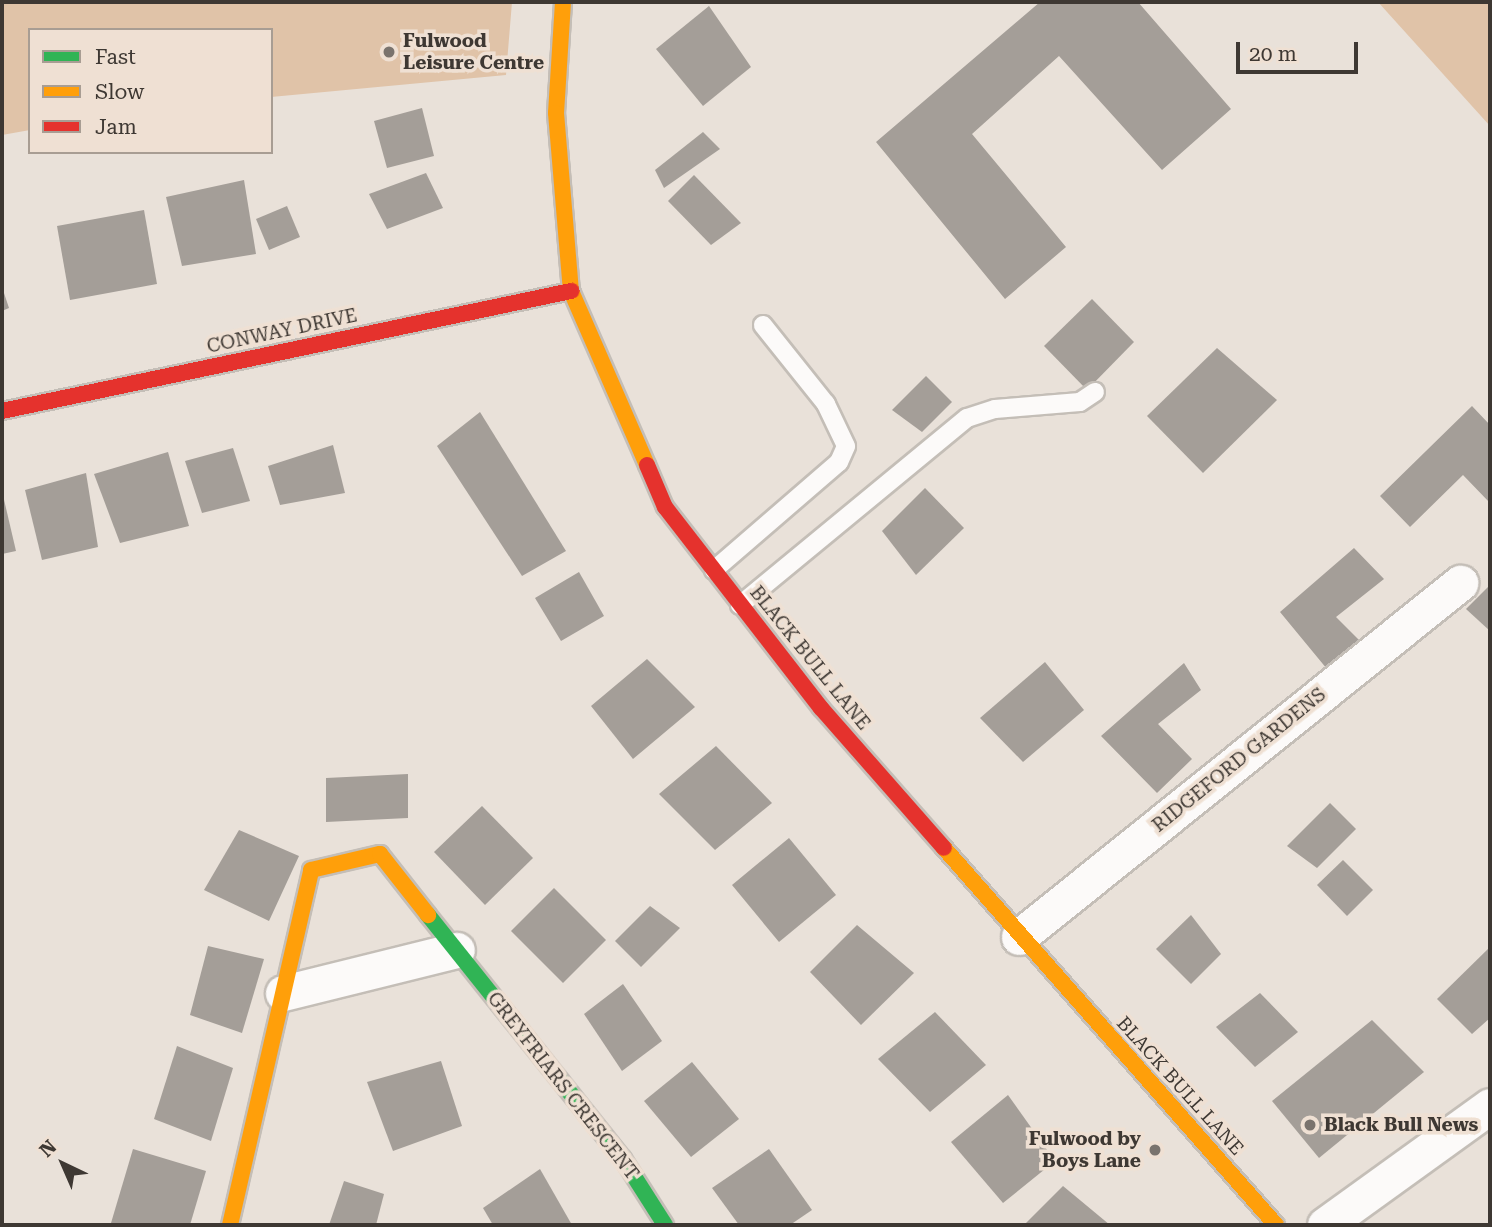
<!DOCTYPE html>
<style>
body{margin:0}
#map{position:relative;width:1492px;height:1227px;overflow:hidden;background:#e9e1d9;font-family:"Roboto Serif",serif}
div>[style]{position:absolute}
.green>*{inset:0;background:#e0c3a8}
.building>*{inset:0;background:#a49e98}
.roads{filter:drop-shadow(2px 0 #c4beb7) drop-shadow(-2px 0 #c4beb7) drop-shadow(0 2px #c4beb7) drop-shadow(0 -2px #c4beb7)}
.lane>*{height:18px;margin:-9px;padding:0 9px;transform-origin:9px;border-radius:9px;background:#fcfaf9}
.street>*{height:35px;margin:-17.5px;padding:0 17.5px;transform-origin:17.5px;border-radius:17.5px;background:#fcfaf9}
.fast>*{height:16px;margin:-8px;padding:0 8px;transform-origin:8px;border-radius:8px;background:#30b455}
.slow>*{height:16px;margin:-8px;padding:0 8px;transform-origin:8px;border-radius:8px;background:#ff9f0a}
.jam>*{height:16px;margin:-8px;padding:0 8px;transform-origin:8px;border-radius:8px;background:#e5322d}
.dots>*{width:19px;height:19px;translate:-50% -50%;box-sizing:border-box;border:4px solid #efe0d3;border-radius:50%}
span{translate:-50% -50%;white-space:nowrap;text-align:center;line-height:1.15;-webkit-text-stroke:7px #efe0d3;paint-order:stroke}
.poi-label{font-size:19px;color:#3e3833;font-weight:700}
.left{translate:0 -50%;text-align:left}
.right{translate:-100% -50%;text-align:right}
.street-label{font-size:19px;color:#3e3833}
.frame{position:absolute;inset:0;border:4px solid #3e3833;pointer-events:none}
.legend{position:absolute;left:28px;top:28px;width:245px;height:126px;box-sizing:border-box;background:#efe0d3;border:2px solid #a89d93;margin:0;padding:9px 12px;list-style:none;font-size:21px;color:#3e3833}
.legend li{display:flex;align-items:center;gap:14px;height:35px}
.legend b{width:35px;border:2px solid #a89d93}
.north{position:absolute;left:28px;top:1129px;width:70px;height:70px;-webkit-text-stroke:5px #efe0d3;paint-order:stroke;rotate:316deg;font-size:19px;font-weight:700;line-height:28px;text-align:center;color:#3e3833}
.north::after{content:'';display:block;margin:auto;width:24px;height:32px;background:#3e3833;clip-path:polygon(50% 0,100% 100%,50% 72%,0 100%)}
.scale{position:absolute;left:1236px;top:42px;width:122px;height:32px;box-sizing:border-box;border:4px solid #3e3833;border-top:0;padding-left:9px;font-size:21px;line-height:24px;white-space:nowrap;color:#3e3833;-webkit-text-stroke:5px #efe0d3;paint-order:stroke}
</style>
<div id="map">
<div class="green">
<div style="clip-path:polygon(2px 2px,512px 2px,506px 75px,271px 97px,271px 30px,30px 30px,30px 130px,2px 135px)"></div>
<div style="clip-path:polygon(1378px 2px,1490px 2px,1490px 126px)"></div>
</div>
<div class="building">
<div style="clip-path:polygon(1040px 2px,1138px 2px,1231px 109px,1162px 170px,1059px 56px,972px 134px,1066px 247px,1005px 299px,876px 142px)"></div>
<div style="clip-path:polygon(709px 6px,751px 67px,703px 106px,656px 49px)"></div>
<div style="clip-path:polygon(422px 108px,434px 156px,387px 168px,374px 121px)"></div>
<div style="clip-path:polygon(703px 132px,720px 149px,664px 188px,655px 170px)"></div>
<div style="clip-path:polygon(426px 173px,443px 208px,387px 229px,369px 194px)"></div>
<div style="clip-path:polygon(694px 175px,741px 223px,711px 245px,668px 201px)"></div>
<div style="clip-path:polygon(244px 180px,256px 254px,182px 266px,166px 197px)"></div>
<div style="clip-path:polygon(287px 206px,300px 237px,269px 250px,256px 219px)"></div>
<div style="clip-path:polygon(144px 210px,157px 284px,70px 300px,57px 226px)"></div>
<div style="clip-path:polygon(2px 287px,9px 308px,2px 311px)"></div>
<div style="clip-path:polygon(1092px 299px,1134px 342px,1087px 390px,1044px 346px)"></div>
<div style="clip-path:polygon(1217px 348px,1277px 400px,1203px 473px,1147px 416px)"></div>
<div style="clip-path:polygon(926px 376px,952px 402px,922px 432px,892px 410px)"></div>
<div style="clip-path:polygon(1472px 406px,1490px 425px,1490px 503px,1463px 475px,1410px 527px,1380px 496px)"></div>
<div style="clip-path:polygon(480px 412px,566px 551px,522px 576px,437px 446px)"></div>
<div style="clip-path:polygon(333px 445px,345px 493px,280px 505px,268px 466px)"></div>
<div style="clip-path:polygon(233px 448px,250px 501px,202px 513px,185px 461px)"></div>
<div style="clip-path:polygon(168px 452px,189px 526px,120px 543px,94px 474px)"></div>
<div style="clip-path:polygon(86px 473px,98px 547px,42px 560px,25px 490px)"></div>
<div style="clip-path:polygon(925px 488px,964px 528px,916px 575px,882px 531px)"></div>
<div style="clip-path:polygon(2px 491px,16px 551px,2px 554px)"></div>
<div style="clip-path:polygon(1354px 548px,1384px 579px,1336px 617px,1362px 643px,1327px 669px,1280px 612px)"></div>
<div style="clip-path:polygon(579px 572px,604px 616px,561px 641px,535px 598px)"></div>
<div style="clip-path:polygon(1490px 585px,1490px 631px,1466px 609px)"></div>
<div style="clip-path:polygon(647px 659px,695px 707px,633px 759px,591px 706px)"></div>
<div style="clip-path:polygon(1045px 662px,1084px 710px,1023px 762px,980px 718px)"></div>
<div style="clip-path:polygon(1184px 663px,1201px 690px,1158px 724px,1192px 759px,1157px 793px,1101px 736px)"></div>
<div style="clip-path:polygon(716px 746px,772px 803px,715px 850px,659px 794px)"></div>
<div style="clip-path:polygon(408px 774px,408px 818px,326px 822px,326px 778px)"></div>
<div style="clip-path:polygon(1330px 803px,1356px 829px,1317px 868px,1287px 846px)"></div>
<div style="clip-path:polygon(482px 806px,533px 858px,485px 905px,434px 852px)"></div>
<div style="clip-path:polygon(239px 830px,299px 856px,269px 921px,204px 890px)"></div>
<div style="clip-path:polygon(789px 838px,836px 895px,779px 942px,732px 885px)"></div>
<div style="clip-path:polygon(1343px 860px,1373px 890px,1347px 916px,1317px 885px)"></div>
<div style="clip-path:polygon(554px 888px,606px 940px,563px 983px,511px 931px)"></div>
<div style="clip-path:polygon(650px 906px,680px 928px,641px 967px,615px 941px)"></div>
<div style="clip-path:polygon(1191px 915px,1221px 954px,1191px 984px,1156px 949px)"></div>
<div style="clip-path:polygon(857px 925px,914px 973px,861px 1025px,810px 972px)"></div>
<div style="clip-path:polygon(208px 946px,264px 959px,242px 1033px,190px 1015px)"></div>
<div style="clip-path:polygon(1490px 947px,1490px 1018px,1472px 1034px,1437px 999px)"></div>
<div style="clip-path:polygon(623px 984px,662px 1041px,622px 1071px,584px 1014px)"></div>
<div style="clip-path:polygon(1260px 993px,1298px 1032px,1255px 1067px,1216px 1027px)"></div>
<div style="clip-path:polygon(935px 1012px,986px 1065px,930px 1112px,878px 1059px)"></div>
<div style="clip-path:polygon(1372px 1020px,1424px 1072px,1319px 1158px,1272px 1101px)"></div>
<div style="clip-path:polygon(177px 1046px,233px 1068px,211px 1141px,154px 1119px)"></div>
<div style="clip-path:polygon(441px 1061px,462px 1126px,393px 1151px,367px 1082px)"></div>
<div style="clip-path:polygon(692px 1062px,739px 1119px,691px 1157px,644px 1101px)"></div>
<div style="clip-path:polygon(1008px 1095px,1055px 1161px,1003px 1203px,951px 1142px)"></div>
<div style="clip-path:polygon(133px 1149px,206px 1171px,190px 1225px,111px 1223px)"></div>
<div style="clip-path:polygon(769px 1149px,812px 1210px,790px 1225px,739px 1225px,712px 1188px)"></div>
<div style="clip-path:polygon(540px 1169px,572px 1225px,493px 1225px,483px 1208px)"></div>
<div style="clip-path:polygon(344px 1181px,384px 1194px,376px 1225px,329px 1225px)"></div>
<div style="clip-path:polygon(1063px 1186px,1110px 1225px,1024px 1225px)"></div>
</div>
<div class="roads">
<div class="lane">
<div style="left:714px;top:570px;width:165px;rotate:-40.8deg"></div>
<div style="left:839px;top:462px;width:17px;rotate:-66deg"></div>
<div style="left:846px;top:446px;width:47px;rotate:-115.5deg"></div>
<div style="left:826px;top:404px;width:101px;rotate:-128.6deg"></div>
<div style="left:740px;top:605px;width:294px;rotate:-39.5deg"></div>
<div style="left:967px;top:418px;width:29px;rotate:-18deg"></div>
<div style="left:995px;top:409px;width:85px;rotate:-4.7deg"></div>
<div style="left:1080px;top:402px;width:18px;rotate:-34deg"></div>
</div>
<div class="street">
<div style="left:1019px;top:937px;width:566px;rotate:-38.75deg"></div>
<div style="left:283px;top:993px;width:179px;rotate:-13.9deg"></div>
<div style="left:1325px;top:1225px;width:203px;rotate:-35.8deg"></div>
</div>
<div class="fast">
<div style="left:428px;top:915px;width:312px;rotate:51.4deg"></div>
<div style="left:623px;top:1159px;width:78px;rotate:57.5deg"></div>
</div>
<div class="slow">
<div style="left:563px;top:2px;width:111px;rotate:93.6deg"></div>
<div style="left:556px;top:113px;width:179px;rotate:85.2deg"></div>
<div style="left:571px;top:291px;width:190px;rotate:66.4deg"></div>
<div style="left:944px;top:848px;width:502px;rotate:48.63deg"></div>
<div style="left:230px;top:1225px;width:364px;rotate:-77.1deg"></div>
<div style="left:311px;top:870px;width:71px;rotate:-13.1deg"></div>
<div style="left:380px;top:854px;width:78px;rotate:51.8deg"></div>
</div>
<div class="jam">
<div style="left:2px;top:411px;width:582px;rotate:-11.91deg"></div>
<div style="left:647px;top:465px;width:46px;rotate:66.8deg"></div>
<div style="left:665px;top:507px;width:254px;rotate:52.2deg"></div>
<div style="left:821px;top:708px;width:186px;rotate:48.7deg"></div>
</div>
</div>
<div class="dots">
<div style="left:389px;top:52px;background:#7a736d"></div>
<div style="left:1310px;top:1125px;background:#7a736d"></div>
<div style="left:1155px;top:1150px;background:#7a736d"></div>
</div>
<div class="poi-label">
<span class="left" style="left:403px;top:52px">Fulwood<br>Leisure Centre</span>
<span class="left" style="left:1324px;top:1125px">Black Bull News</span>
<span class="right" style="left:1141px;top:1150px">Fulwood by<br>Boys Lane</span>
</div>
<div class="street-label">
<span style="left:282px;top:331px;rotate:-12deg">CONWAY DRIVE</span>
<span style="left:810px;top:658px;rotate:51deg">BLACK BULL LANE</span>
<span style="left:1239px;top:760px;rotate:-39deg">RIDGEFORD GARDENS</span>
<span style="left:563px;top:1086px;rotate:52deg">GREYFRIARS CRESCENT</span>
<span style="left:1180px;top:1086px;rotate:48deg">BLACK BULL LANE</span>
</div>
<div class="frame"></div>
<ul class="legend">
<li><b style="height:9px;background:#30b455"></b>Fast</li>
<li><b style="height:9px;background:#ff9f0a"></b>Slow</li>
<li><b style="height:9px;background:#e5322d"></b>Jam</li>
</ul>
<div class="north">N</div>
<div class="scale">20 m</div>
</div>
